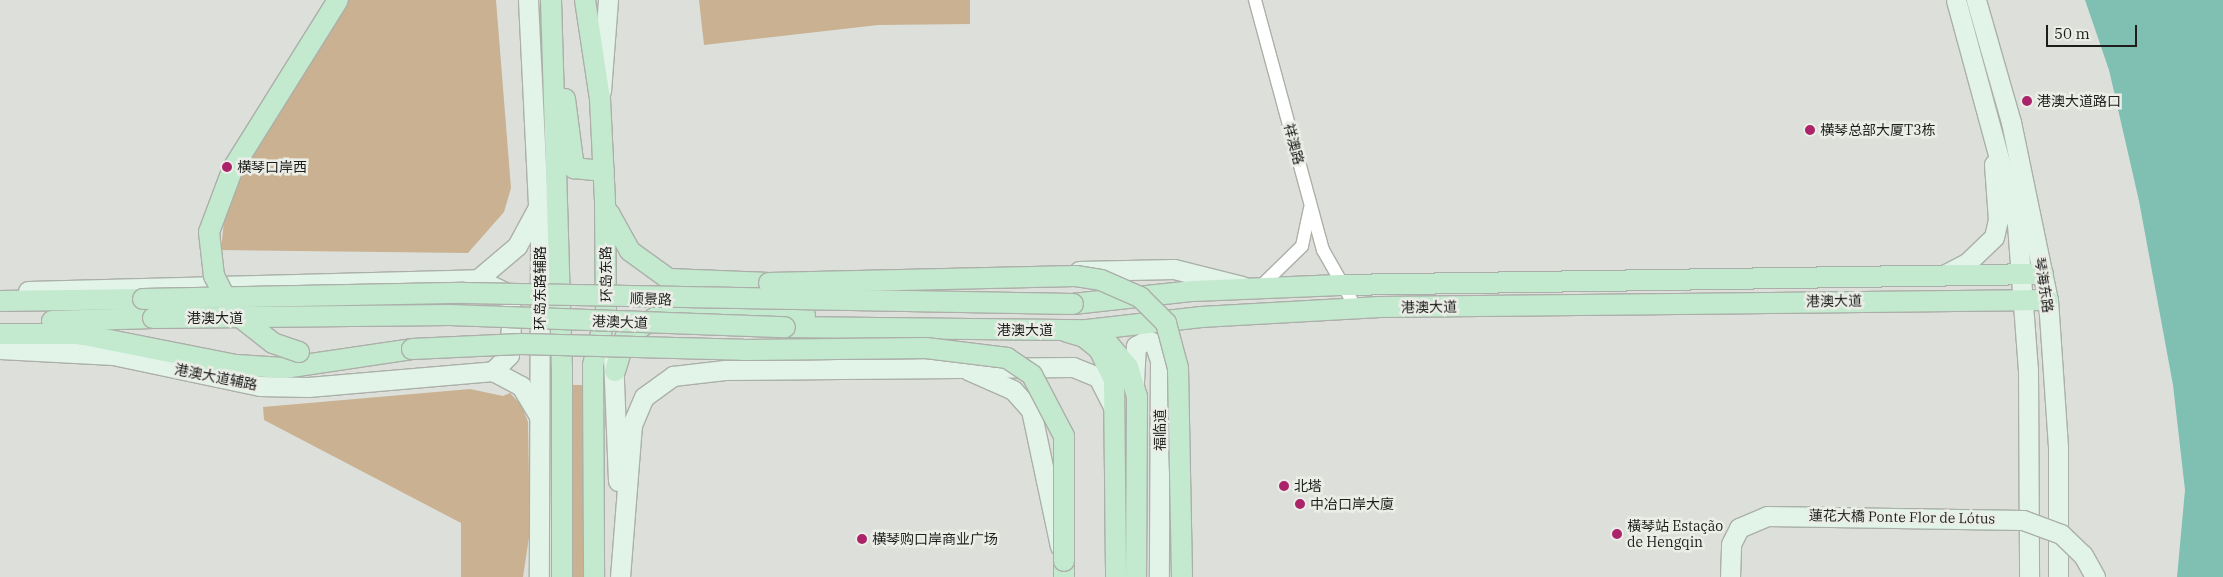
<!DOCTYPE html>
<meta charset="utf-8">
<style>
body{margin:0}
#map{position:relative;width:2223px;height:577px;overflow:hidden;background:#dde0da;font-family:"IBM Plex Serif","Noto Sans SC",serif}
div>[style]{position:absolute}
.green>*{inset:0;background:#c9b192}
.water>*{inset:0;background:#7fc0b2}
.roads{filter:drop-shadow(1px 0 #acafa9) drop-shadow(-1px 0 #acafa9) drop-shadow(0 1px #acafa9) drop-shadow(0 -1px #acafa9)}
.street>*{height:12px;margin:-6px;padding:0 6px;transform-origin:6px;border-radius:6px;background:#fff}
.secondary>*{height:19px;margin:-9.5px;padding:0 9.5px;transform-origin:9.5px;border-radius:9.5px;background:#e1f4e7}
.primary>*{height:20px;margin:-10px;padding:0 10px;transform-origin:10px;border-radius:10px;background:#c3eace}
.bridges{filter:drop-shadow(1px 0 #acafa9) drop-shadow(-1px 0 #acafa9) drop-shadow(0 1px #acafa9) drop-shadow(0 -1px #acafa9)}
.secondary-bridge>*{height:19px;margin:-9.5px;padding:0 9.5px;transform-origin:9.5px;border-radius:9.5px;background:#e1f4e7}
.primary-bridge>*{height:20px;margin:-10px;padding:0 10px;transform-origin:10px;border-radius:10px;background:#c3eace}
.dots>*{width:14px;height:14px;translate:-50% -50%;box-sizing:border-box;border:2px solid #ebede7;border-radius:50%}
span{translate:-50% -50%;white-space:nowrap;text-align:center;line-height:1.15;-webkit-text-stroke:5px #ebede7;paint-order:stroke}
.poi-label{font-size:14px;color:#1d1e1c}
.left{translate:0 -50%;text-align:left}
.street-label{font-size:14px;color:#1d1e1c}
.scale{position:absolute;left:2046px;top:25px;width:91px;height:22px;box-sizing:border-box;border:2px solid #1d1e1c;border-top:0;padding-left:6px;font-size:15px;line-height:18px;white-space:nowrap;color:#1d1e1c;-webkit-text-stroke:4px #ebede7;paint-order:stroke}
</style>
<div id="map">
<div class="green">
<div style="clip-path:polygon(348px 0,496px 0,511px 188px,504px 212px,468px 253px,221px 250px,226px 201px)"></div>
<div style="clip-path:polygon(699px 0,970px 0,970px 24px,878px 25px,704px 45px)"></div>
<div style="clip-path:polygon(573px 385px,584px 385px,583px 577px,573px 577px)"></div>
<div style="clip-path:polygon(470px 389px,503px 396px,510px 393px,522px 406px,528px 422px,530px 531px,523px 577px,461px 577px,461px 523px,264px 420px,263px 407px)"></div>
</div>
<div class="water">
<div style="clip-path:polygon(2085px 0,2223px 0,2223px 577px,2177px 577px,2185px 490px,2173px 385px,2139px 201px,2109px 70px)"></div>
</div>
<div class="roads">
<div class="street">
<div style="left:1255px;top:0;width:259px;rotate:74.8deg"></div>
<div style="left:1323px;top:250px;width:67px;rotate:60.4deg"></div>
<div style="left:1259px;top:288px;width:60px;rotate:-44.3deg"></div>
<div style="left:1302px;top:246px;width:38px;rotate:-78deg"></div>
</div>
<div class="secondary">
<div style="left:528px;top:0;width:242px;rotate:87.2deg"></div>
<div style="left:540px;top:242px;width:335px;rotate:90.2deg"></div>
<div style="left:1956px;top:0;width:232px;rotate:74.8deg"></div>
<div style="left:2017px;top:224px;width:146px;rotate:85.7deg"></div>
<div style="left:2028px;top:370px;width:207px;rotate:89.7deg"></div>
<div style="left:1976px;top:0;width:127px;rotate:74deg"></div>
<div style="left:2011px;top:122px;width:182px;rotate:78.3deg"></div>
<div style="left:2048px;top:300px;width:148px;rotate:86.1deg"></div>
<div style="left:2058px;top:448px;width:129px;rotate:90deg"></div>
<div style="left:601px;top:91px;width:91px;rotate:-85.6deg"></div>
<div style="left:1079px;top:271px;width:95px;rotate:-1.2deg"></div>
<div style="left:1174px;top:269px;width:70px;rotate:14deg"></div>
<div style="left:1944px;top:275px;width:26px;rotate:-28deg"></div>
<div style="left:1967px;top:263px;width:37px;rotate:-44deg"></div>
<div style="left:1994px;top:237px;width:17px;rotate:-77deg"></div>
<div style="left:1998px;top:220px;width:56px;rotate:-94.1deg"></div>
<div style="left:478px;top:279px;width:51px;rotate:-40.2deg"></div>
<div style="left:517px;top:246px;width:42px;rotate:-61.6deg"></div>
<div style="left:28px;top:291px;width:450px;rotate:-1.5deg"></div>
<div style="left:478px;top:279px;width:30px;rotate:26deg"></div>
<div style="left:505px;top:292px;width:20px;rotate:70deg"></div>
<div style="left:512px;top:311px;width:44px;rotate:93.9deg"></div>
<div style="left:509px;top:355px;width:23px;rotate:135deg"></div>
<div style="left:0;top:349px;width:113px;rotate:3deg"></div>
<div style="left:113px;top:355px;width:150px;rotate:11.9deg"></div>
<div style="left:260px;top:386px;width:48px;rotate:1.2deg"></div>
<div style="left:308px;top:387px;width:186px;rotate:-4.9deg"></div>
<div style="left:493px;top:371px;width:32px;rotate:28deg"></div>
<div style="left:521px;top:386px;width:33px;rotate:59deg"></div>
<div style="left:613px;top:356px;width:125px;rotate:87.7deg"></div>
<div style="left:968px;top:370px;width:49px;rotate:24deg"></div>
<div style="left:1013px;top:390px;width:27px;rotate:48deg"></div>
<div style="left:1031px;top:410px;width:139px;rotate:78deg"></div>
<div style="left:1134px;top:382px;width:36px;rotate:-87deg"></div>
<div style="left:1136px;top:346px;width:13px;rotate:-29deg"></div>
<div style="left:1147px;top:340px;width:8px;rotate:23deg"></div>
<div style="left:1154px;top:343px;width:18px;rotate:71deg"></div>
<div style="left:1160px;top:360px;width:217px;rotate:90.3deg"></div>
<div style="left:620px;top:577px;width:152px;rotate:-85.5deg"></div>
<div style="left:632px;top:425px;width:30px;rotate:-67deg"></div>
<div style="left:644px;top:397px;width:36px;rotate:-36deg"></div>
<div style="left:673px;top:376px;width:52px;rotate:-6.6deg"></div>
<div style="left:725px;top:370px;width:348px;rotate:-0.5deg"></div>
<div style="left:1073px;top:367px;width:27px;rotate:22deg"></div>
<div style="left:1098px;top:377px;width:33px;rotate:63deg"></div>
</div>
<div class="primary">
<div style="left:551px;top:0;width:368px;rotate:88.3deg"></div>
<div style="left:562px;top:368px;width:209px;rotate:90deg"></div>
<div style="left:585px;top:0;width:100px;rotate:81.4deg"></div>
<div style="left:600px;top:99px;width:102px;rotate:87.2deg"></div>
<div style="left:605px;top:201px;width:112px;rotate:89.5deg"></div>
<div style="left:606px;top:313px;width:54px;rotate:104deg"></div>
<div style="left:593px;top:365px;width:212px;rotate:89.7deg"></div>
<div style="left:565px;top:99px;width:70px;rotate:82.6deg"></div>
<div style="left:574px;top:168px;width:30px;rotate:6deg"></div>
<div style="left:609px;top:213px;width:43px;rotate:61.1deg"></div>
<div style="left:630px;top:251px;width:48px;rotate:35.7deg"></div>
<div style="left:669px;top:279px;width:100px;rotate:2.3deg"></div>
<div style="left:0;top:301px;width:143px;rotate:-0.8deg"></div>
<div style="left:1073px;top:304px;width:121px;rotate:-6.2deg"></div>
<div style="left:1193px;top:291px;width:147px;rotate:-2.3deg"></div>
<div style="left:1340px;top:285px;width:703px;rotate:-0.9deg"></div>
<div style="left:52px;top:321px;width:101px;rotate:-1.7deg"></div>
<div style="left:785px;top:327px;width:302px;rotate:0.6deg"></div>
<div style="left:1087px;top:330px;width:115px;rotate:-6.5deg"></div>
<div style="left:1201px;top:317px;width:179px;rotate:-3.2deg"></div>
<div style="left:1380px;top:307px;width:668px;rotate:-0.6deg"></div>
<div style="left:1067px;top:332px;width:18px;rotate:16deg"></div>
<div style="left:1084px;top:337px;width:19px;rotate:39deg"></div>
<div style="left:1099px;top:349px;width:34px;rotate:64deg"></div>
<div style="left:1114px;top:380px;width:197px;rotate:89.4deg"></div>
<div style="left:0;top:334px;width:79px"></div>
<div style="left:79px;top:334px;width:160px;rotate:11.2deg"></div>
<div style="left:236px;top:365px;width:48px;rotate:3.6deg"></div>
<div style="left:284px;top:368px;width:129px;rotate:-8.4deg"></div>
<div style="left:1106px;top:341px;width:34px;rotate:50deg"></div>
<div style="left:1128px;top:367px;width:31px;rotate:73deg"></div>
<div style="left:1137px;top:397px;width:180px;rotate:90.3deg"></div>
<div style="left:615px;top:371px;width:34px;rotate:-73deg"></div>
<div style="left:625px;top:338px;width:41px;rotate:-34.1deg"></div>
<div style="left:659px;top:315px;width:146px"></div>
<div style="left:1064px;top:577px;width:16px;rotate:-90deg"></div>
</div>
</div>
<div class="bridges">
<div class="secondary-bridge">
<div style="left:1730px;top:577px;width:33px;rotate:-88deg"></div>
<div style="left:1731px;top:544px;width:18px;rotate:-63deg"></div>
<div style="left:1739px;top:528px;width:30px;rotate:-23deg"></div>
<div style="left:1767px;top:516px;width:256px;rotate:0.9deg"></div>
<div style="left:2023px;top:520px;width:40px;rotate:20.2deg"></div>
<div style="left:2061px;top:534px;width:30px;rotate:44deg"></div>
<div style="left:2083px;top:555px;width:25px;rotate:61deg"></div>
</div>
<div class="primary-bridge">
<div style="left:769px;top:283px;width:307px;rotate:-1.3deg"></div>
<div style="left:1076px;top:276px;width:25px;rotate:9deg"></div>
<div style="left:1101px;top:280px;width:43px;rotate:23.6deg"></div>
<div style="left:1140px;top:297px;width:37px;rotate:45deg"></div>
<div style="left:1166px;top:323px;width:47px;rotate:75.1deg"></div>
<div style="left:1178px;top:368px;width:209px;rotate:88.9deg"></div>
<div style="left:143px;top:299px;width:321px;rotate:-1.1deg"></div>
<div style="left:464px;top:293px;width:609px;rotate:1.03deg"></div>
<div style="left:153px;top:318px;width:297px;rotate:-0.6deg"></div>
<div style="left:450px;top:315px;width:335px;rotate:2.1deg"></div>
<div style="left:412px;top:349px;width:109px;rotate:-2.6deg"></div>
<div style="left:521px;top:344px;width:222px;rotate:1.5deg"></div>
<div style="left:743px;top:350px;width:183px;rotate:-0.6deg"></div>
<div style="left:926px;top:348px;width:82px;rotate:7deg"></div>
<div style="left:1007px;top:358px;width:30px;rotate:34deg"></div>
<div style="left:1032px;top:375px;width:69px;rotate:62.3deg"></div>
<div style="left:1064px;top:436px;width:125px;rotate:90deg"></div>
<div style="left:299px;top:352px;width:28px;rotate:-161deg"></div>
<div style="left:273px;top:343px;width:52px;rotate:-142deg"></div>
<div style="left:232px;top:311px;width:39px;rotate:-117deg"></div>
<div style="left:214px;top:276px;width:44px;rotate:-96.5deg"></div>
<div style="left:209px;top:232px;width:68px;rotate:-69.4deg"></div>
<div style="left:233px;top:168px;width:198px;rotate:-58deg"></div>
</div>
</div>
<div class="dots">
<div style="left:2027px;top:101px;background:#ab2469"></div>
<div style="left:1810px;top:130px;background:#ab2469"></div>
<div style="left:227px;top:167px;background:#ab2469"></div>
<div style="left:1284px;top:486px;background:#ab2469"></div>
<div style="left:1300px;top:504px;background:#ab2469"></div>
<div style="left:1617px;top:534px;background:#ab2469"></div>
<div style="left:862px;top:539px;background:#ab2469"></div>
</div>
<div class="poi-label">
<span class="left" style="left:2037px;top:101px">港澳大道路口</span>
<span class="left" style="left:1820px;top:130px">横琴总部大厦T3栋</span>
<span class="left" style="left:237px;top:167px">横琴口岸西</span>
<span class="left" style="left:1294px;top:486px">北塔</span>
<span class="left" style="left:1310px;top:504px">中冶口岸大廈</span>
<span class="left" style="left:1627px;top:534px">橫琴站 Estação<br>de Hengqin</span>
<span class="left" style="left:872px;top:539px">横琴购口岸商业广场</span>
</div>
<div class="street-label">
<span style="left:1294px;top:144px;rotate:75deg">祥澳路</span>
<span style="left:606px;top:274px;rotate:-91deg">环岛东路</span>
<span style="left:2044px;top:285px;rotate:81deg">琴海东路</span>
<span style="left:540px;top:288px;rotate:-90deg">环岛东路辅路</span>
<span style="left:651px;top:299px;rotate:2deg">顺景路</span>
<span style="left:1834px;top:301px;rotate:-1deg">港澳大道</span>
<span style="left:1429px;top:307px;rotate:-1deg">港澳大道</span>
<span style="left:215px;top:318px">港澳大道</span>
<span style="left:620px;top:322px;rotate:2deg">港澳大道</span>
<span style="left:1025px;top:330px">港澳大道</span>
<span style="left:216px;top:377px;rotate:11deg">港澳大道辅路</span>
<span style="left:1160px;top:430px;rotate:-90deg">福临道</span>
<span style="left:1902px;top:517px;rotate:1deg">蓮花大橋 Ponte Flor de Lótus</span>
</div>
<div class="scale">50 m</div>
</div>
